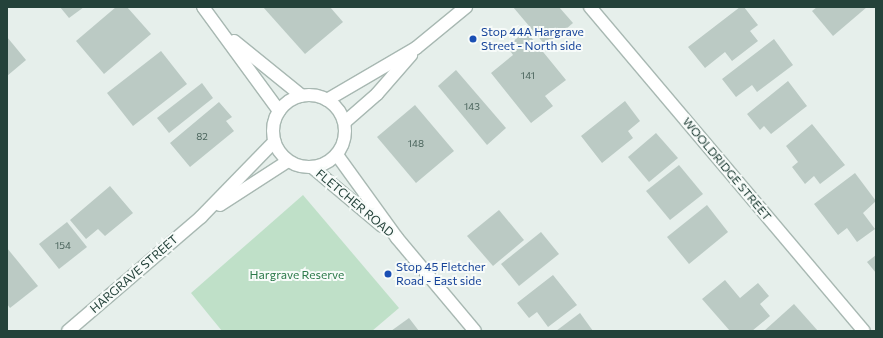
<!DOCTYPE html>
<style>
body{margin:0}
#map{position:relative;width:883px;height:338px;overflow:hidden;background:#e6efeb;font-family:Commissioner,sans-serif}
div>[style]{position:absolute}
.green>*{inset:0;background:#bfe0c8}
.building>*{inset:0;background:#bbcac4}
.roads{filter:drop-shadow(1px 0 #a8b8b2) drop-shadow(-1px 0 #a8b8b2) drop-shadow(0 1px #a8b8b2) drop-shadow(0 -1px #a8b8b2)}
.minor>*{height:12px;margin:-6px;padding:0 6px;transform-origin:6px;border-radius:6px;background:#fff}
.minor>.ring{margin:-6px;padding:0;box-sizing:content-box;background:none;border:12px solid #fff;border-radius:50%}
.dots>*{width:11px;height:11px;translate:-50% -50%;box-sizing:border-box;border:2px solid #f7fbf9;border-radius:50%}
span{translate:-50% -50%;white-space:nowrap;text-align:center;line-height:1.15;-webkit-text-stroke:4px #f7fbf9;paint-order:stroke}
.number-label{font-size:10px;color:#4a645c}
.number-label span{-webkit-text-stroke-width:0}
.transit-label{font-size:12px;color:#164399}
.left{translate:0 -50%;text-align:left}
.street-label{font-size:12px;color:#24423a}
.park-label{font-size:12px;color:#2d7a4b}
.frame{position:absolute;inset:0;border:8px solid #24423a;pointer-events:none}
</style>
<div id="map">
<div class="green">
<div style="clip-path:polygon(303px 195px,399px 308px,372px 331px,222px 331px,191px 293px)"></div>
</div>
<div class="building">
<div style="clip-path:polygon(60px 7px,84px 7px,69px 18px)"></div>
<div style="clip-path:polygon(116px 7px,127px 7px,151px 34px,104px 74px,76px 41px)"></div>
<div style="clip-path:polygon(263px 7px,330px 7px,343px 22px,305px 54px)"></div>
<div style="clip-path:polygon(513px 7px,559px 7px,573px 23px,546px 46px)"></div>
<div style="clip-path:polygon(740px 7px,744px 7px,758px 25px,750px 31px,758px 41px,732px 61px,725px 52px,705px 68px,688px 47px)"></div>
<div style="clip-path:polygon(817px 7px,867px 7px,833px 36px,812px 11px)"></div>
<div style="clip-path:polygon(526px 31px,566px 80px,545px 96px,553px 106px,531px 123px,491px 73px,513px 55px,507px 46px)"></div>
<div style="clip-path:polygon(7px 37px,26px 60px,7px 76px)"></div>
<div style="clip-path:polygon(774px 39px,793px 65px,757px 92px,752px 85px,736px 97px,722px 79px)"></div>
<div style="clip-path:polygon(161px 51px,187px 84px,133px 126px,107px 93px)"></div>
<div style="clip-path:polygon(456px 70px,506px 128px,487px 145px,438px 86px)"></div>
<div style="clip-path:polygon(788px 81px,807px 106px,771px 134px,764px 126px,760px 130px,747px 114px)"></div>
<div style="clip-path:polygon(202px 83px,213px 98px,169px 133px,157px 118px)"></div>
<div style="clip-path:polygon(625px 101px,640px 121px,628px 131px,633px 138px,602px 163px,581px 136px)"></div>
<div style="clip-path:polygon(219px 102px,232px 117px,226px 121px,234px 131px,190px 167px,170px 143px)"></div>
<div style="clip-path:polygon(415px 105px,454px 151px,416px 183px,377px 137px)"></div>
<div style="clip-path:polygon(812px 124px,845px 165px,820px 184px,814px 176px,805px 184px,792px 167px,798px 162px,786px 146px)"></div>
<div style="clip-path:polygon(656px 133px,678px 158px,649px 182px,628px 157px)"></div>
<div style="clip-path:polygon(679px 165px,703px 194px,670px 220px,646px 191px)"></div>
<div style="clip-path:polygon(855px 173px,876px 201px,863px 213px,875px 229px,857px 242px,847px 228px,838px 235px,814px 204px)"></div>
<div style="clip-path:polygon(110px 186px,133px 213px,105px 236px,98px 229px,86px 239px,70px 220px)"></div>
<div style="clip-path:polygon(707px 205px,728px 232px,689px 264px,667px 237px)"></div>
<div style="clip-path:polygon(499px 210px,524px 240px,493px 266px,467px 236px)"></div>
<div style="clip-path:polygon(67px 222px,87px 247px,59px 269px,39px 244px)"></div>
<div style="clip-path:polygon(541px 232px,559px 254px,519px 286px,501px 264px)"></div>
<div style="clip-path:polygon(7px 248px,38px 286px,10px 308px,7px 304px)"></div>
<div style="clip-path:polygon(876px 255px,876px 273px,867px 262px)"></div>
<div style="clip-path:polygon(553px 275px,577px 305px,548px 327px,537px 312px,529px 318px,517px 303px)"></div>
<div style="clip-path:polygon(725px 280px,740px 298px,758px 283px,769px 296px,760px 304px,770px 316px,752px 331px,730px 331px,702px 299px)"></div>
<div style="clip-path:polygon(794px 304px,818px 331px,764px 331px)"></div>
<div style="clip-path:polygon(580px 313px,593px 331px,556px 331px)"></div>
<div style="clip-path:polygon(409px 318px,419px 331px,391px 331px)"></div>
</div>
<div class="roads">
<div class="minor">
<div style="left:203px;top:7px;width:129px;rotate:53.8deg"></div>
<div style="left:590px;top:7px;width:424px;rotate:49.8deg"></div>
<div style="left:234px;top:41px;width:87px;rotate:39deg"></div>
<div class="ring" style="left:273px;top:95px;width:60px;height:60px"></div>
<div style="left:327px;top:100px;width:103px;rotate:-30.3deg"></div>
<div style="left:416px;top:48px;width:65px;rotate:-39.4deg"></div>
<div style="left:345px;top:122px;width:43px;rotate:-41.2deg"></div>
<div style="left:377px;top:94px;width:52px;rotate:-48.9deg"></div>
<div style="left:337px;top:155px;width:102px;rotate:54.1deg"></div>
<div style="left:397px;top:238px;width:121px;rotate:50deg"></div>
<div style="left:313px;top:168px;width:90px;rotate:40deg"></div>
<div style="left:220px;top:205px;width:81px;rotate:-32.9deg"></div>
<div style="left:68px;top:331px;width:175px;rotate:-40.6deg"></div>
<div style="left:201px;top:217px;width:105px;rotate:-45.8deg"></div>
</div>
</div>
<div class="dots">
<div style="left:473px;top:39px;background:#1a4fb4"></div>
<div style="left:388px;top:274px;background:#1a4fb4"></div>
</div>
<div class="number-label">
<span style="left:528px;top:76px">141</span>
<span style="left:472px;top:107px">143</span>
<span style="left:202px;top:137px">82</span>
<span style="left:416px;top:144px">148</span>
<span style="left:63px;top:246px">154</span>
</div>
<div class="transit-label">
<span class="left" style="left:481px;top:39px">Stop 44A Hargrave<br>Street - North side</span>
<span class="left" style="left:396px;top:274px">Stop 45 Fletcher<br>Road - East side</span>
</div>
<div class="street-label">
<span style="left:727px;top:169px;rotate:50deg">WOOLDRIDGE STREET</span>
<span style="left:355px;top:203px;rotate:40deg">FLETCHER ROAD</span>
<span style="left:134px;top:274px;rotate:-41deg">HARGRAVE STREET</span>
</div>
<div class="park-label">
<span style="left:297px;top:275px">Hargrave Reserve</span>
</div>
<div class="frame"></div>
</div>
